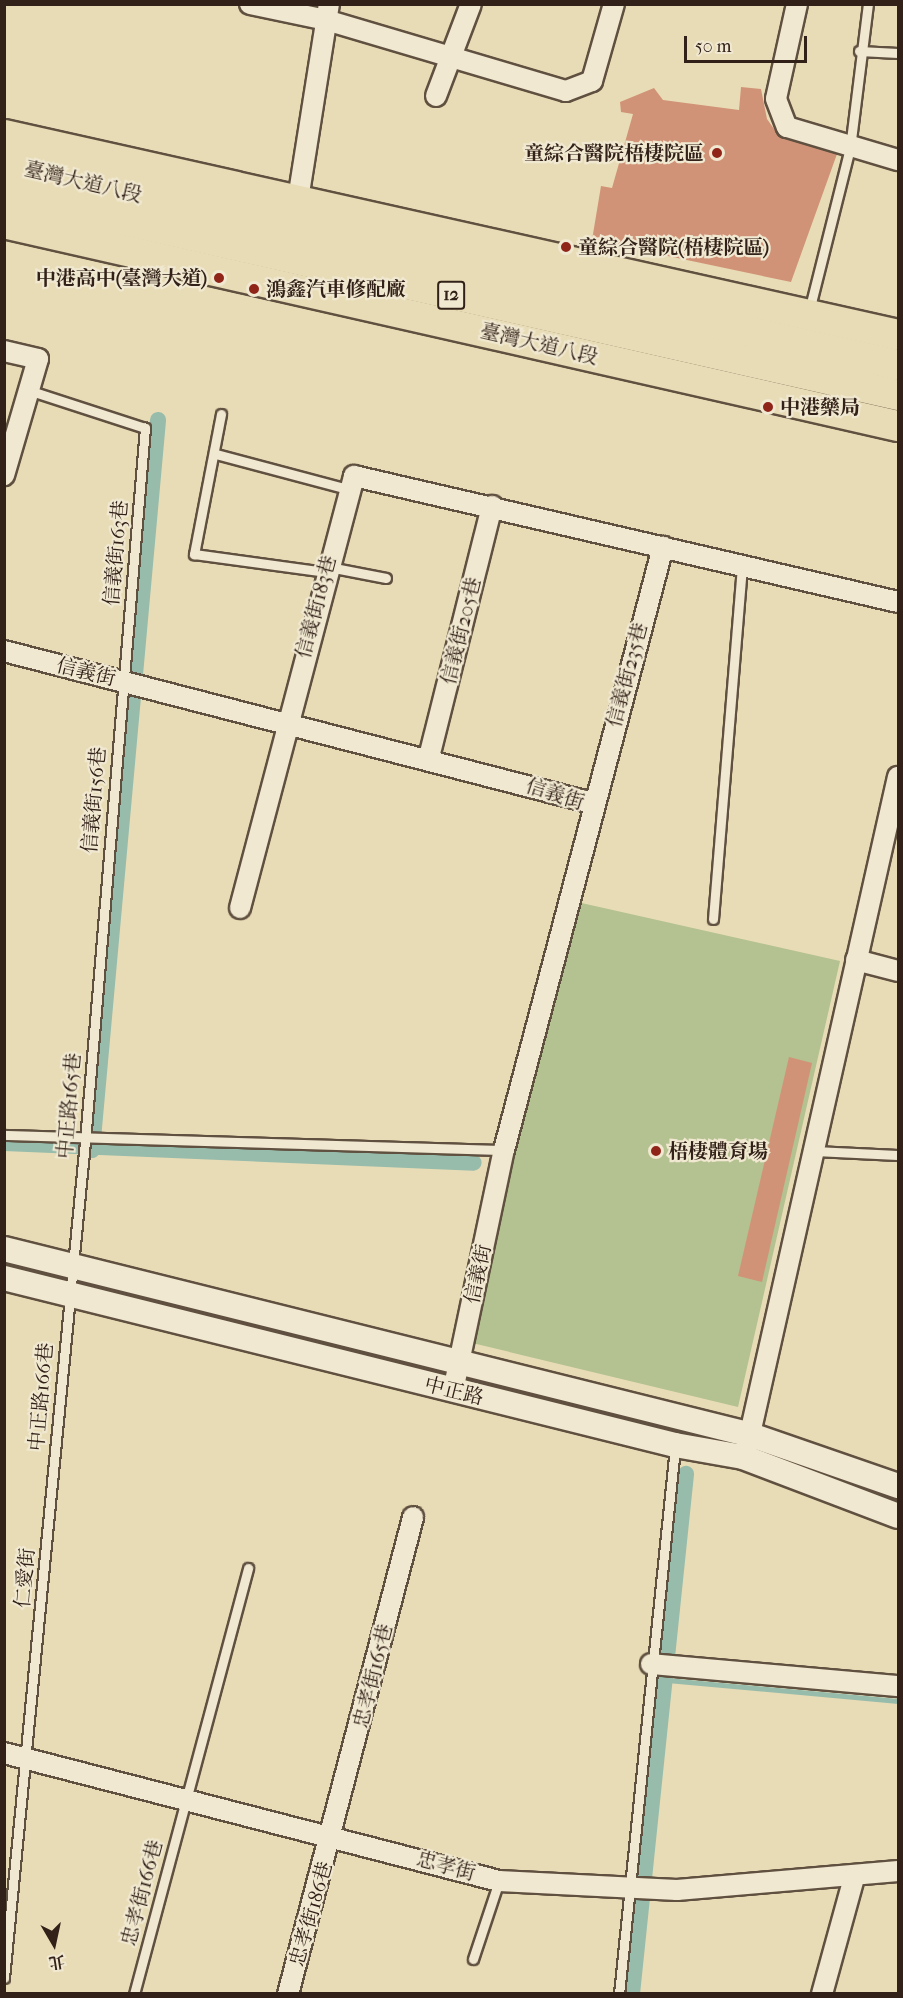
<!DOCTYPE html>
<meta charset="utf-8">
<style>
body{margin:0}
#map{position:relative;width:903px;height:1998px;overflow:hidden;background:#e8dcb6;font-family:"IM FELL French Canon","Noto Serif TC",serif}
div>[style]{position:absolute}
.green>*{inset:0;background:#b4c190}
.stream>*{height:5px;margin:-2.5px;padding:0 2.5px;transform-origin:2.5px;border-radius:2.5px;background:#97bcab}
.canal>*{height:16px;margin:-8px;padding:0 8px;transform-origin:8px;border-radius:8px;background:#97bcab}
.building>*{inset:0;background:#d19377}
.roads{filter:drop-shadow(2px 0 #605040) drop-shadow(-2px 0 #605040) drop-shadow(0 2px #605040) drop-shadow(0 -2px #605040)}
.service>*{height:9px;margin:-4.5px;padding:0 4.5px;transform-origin:4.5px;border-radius:4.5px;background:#f0e8d0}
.minor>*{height:20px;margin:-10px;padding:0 10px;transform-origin:10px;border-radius:10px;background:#f0e8d0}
.tertiary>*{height:24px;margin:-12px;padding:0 12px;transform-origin:12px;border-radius:12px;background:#f0e8d0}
.primary>*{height:30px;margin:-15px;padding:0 15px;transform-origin:15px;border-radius:15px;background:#e8dcb6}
.dots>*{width:16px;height:16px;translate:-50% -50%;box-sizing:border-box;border:3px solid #f0e8d0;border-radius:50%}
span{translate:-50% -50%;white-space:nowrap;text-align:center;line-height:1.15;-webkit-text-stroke:4.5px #f0e8d0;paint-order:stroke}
.shield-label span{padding:2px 4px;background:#f0e8d0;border:2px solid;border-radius:4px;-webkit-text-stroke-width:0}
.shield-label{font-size:18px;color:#322118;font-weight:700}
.poi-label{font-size:20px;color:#322118;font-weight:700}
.right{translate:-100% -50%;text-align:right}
.left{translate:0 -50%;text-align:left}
.street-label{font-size:20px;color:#322118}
.frame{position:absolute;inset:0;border:6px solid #322118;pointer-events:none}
.north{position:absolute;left:24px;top:1914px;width:60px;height:60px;-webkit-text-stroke:4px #f0e8d0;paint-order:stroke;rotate:171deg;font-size:16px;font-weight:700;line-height:24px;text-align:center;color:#322118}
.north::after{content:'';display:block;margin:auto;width:21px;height:27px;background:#322118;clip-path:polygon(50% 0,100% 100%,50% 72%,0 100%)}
.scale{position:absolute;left:684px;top:36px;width:123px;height:27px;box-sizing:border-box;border:3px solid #322118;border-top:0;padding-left:8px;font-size:18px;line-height:21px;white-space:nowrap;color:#322118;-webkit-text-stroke:4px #f0e8d0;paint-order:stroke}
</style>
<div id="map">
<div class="green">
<div style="clip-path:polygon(577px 902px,840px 961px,738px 1407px,468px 1342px)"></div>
</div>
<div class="stream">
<div style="left:667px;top:1680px;width:232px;rotate:5.2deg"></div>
</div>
<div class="canal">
<div style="left:4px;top:1143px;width:470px;rotate:2.4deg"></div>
<div style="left:92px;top:1150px;width:733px;rotate:-84.83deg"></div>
<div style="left:632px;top:1994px;width:523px;rotate:-84.07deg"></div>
</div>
<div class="building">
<div style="clip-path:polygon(741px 87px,761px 89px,767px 119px,779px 136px,837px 154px,791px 282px,592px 240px,601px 186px,612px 188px,633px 114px,621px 112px,620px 102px,654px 88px,663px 100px,739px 110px)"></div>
<div style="clip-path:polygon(789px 1057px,812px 1063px,762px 1282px,738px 1276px)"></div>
</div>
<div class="roads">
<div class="service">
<div style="left:859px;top:51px;width:39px;rotate:3deg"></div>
<div style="left:809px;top:311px;width:168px;rotate:-75.9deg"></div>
<div style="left:850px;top:148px;width:145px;rotate:-82.9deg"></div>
<div style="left:221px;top:414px;width:143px;rotate:100.9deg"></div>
<div style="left:194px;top:554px;width:132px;rotate:7.8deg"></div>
<div style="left:216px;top:454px;width:137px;rotate:14.9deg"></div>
<div style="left:329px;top:567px;width:58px;rotate:10.9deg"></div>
<div style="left:713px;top:919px;width:355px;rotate:-85.3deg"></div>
<div style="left:4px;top:1135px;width:500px;rotate:1.72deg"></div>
<div style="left:814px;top:1151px;width:84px;rotate:2.7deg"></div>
<div style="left:473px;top:1959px;width:82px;rotate:-71.6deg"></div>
<div style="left:4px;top:1978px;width:841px;rotate:-84.47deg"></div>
<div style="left:85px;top:1141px;width:716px;rotate:-85.19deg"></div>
<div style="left:145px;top:428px;width:123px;rotate:-162deg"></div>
<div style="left:134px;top:1994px;width:441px;rotate:-75deg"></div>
<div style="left:619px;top:1994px;width:550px;rotate:-84.15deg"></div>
</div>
<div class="minor">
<div style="left:250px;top:4px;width:78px;rotate:11.9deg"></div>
<div style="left:326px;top:20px;width:250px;rotate:16.5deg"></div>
<div style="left:566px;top:91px;width:28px;rotate:-21deg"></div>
<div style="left:592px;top:81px;width:80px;rotate:-74.1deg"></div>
<div style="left:797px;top:4px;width:97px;rotate:102.5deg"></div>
<div style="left:776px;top:99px;width:30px;rotate:69deg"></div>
<div style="left:787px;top:127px;width:116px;rotate:16.6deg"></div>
<div style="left:436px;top:96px;width:98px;rotate:-69.2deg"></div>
<div style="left:296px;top:212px;width:211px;rotate:-81deg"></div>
<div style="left:4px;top:351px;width:35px;rotate:13deg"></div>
<div style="left:38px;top:359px;width:121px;rotate:106.3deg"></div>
<div style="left:4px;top:651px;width:607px;rotate:14.49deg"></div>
<div style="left:429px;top:757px;width:259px;rotate:-75.9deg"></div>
<div style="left:240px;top:908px;width:447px;rotate:-75.2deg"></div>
<div style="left:354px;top:476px;width:558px;rotate:13.04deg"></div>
<div style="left:856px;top:960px;width:43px;rotate:14.7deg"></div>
<div style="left:453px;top:1391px;width:246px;rotate:-78.1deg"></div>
<div style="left:504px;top:1150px;width:624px;rotate:-75.23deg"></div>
<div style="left:747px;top:1447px;width:687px;rotate:-77.3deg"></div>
<div style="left:651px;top:1664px;width:248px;rotate:5.1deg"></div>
<div style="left:4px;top:1753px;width:511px;rotate:14.5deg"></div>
<div style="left:499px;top:1881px;width:178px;rotate:2.9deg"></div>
<div style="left:677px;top:1890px;width:222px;rotate:-4.9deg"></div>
<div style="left:288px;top:1994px;width:493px;rotate:-75.3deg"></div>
<div style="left:822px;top:1994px;width:120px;rotate:-74.6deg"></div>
</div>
<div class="tertiary">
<div style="left:4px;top:1249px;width:770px;rotate:13.98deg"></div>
<div style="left:751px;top:1435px;width:156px;rotate:19.1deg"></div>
<div style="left:4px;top:1278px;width:691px;rotate:13.98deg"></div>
<div style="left:675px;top:1445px;width:69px;rotate:10deg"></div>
<div style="left:743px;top:1457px;width:166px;rotate:20.8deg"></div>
</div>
<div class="primary">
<div style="left:4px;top:135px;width:916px;rotate:12.61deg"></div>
<div style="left:4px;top:164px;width:916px;rotate:12.67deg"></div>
<div style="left:4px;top:193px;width:917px;rotate:12.73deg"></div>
<div style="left:4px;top:223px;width:917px;rotate:12.79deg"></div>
</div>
</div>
<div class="dots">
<div style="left:717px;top:153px;background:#8f2418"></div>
<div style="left:566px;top:247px;background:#8f2418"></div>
<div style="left:219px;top:278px;background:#8f2418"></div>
<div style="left:254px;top:289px;background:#8f2418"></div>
<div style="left:768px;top:407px;background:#8f2418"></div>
<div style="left:656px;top:1151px;background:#8f2418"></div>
</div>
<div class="shield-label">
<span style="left:451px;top:295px">12</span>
</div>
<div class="poi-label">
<span class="right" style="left:704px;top:153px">童綜合醫院梧棲院區</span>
<span class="left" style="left:578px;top:247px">童綜合醫院(梧棲院區)</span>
<span class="right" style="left:207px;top:278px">中港高中(臺灣大道)</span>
<span class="left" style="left:266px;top:289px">鴻鑫汽車修配廠</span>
<span class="left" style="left:780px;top:407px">中港藥局</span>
<span class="left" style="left:668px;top:1151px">梧棲體育場</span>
</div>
<div class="street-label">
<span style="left:83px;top:182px;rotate:13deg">臺灣大道八段</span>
<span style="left:539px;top:344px;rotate:13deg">臺灣大道八段</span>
<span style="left:116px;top:553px;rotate:-85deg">信義街163巷</span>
<span style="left:316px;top:607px;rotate:-75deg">信義街183巷</span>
<span style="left:461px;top:631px;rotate:-76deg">信義街205巷</span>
<span style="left:86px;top:672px;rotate:14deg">信義街</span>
<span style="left:627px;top:675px;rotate:-75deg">信義街235巷</span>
<span style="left:555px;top:794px;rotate:18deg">信義街</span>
<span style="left:94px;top:800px;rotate:-85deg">信義街156巷</span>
<span style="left:69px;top:1106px;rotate:-85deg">中正路165巷</span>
<span style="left:478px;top:1274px;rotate:-78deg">信義街</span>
<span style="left:454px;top:1391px;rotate:14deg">中正路</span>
<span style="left:41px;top:1397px;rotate:-85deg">中正路166巷</span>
<span style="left:25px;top:1578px;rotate:-85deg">仁愛街</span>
<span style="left:373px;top:1676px;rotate:-76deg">忠孝街165巷</span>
<span style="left:446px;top:1866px;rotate:15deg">忠孝街</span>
<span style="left:142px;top:1893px;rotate:-75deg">忠孝街166巷</span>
<span style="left:311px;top:1914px;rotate:-74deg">忠孝街186巷</span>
</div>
<div class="frame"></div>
<div class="north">北</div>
<div class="scale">50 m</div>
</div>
